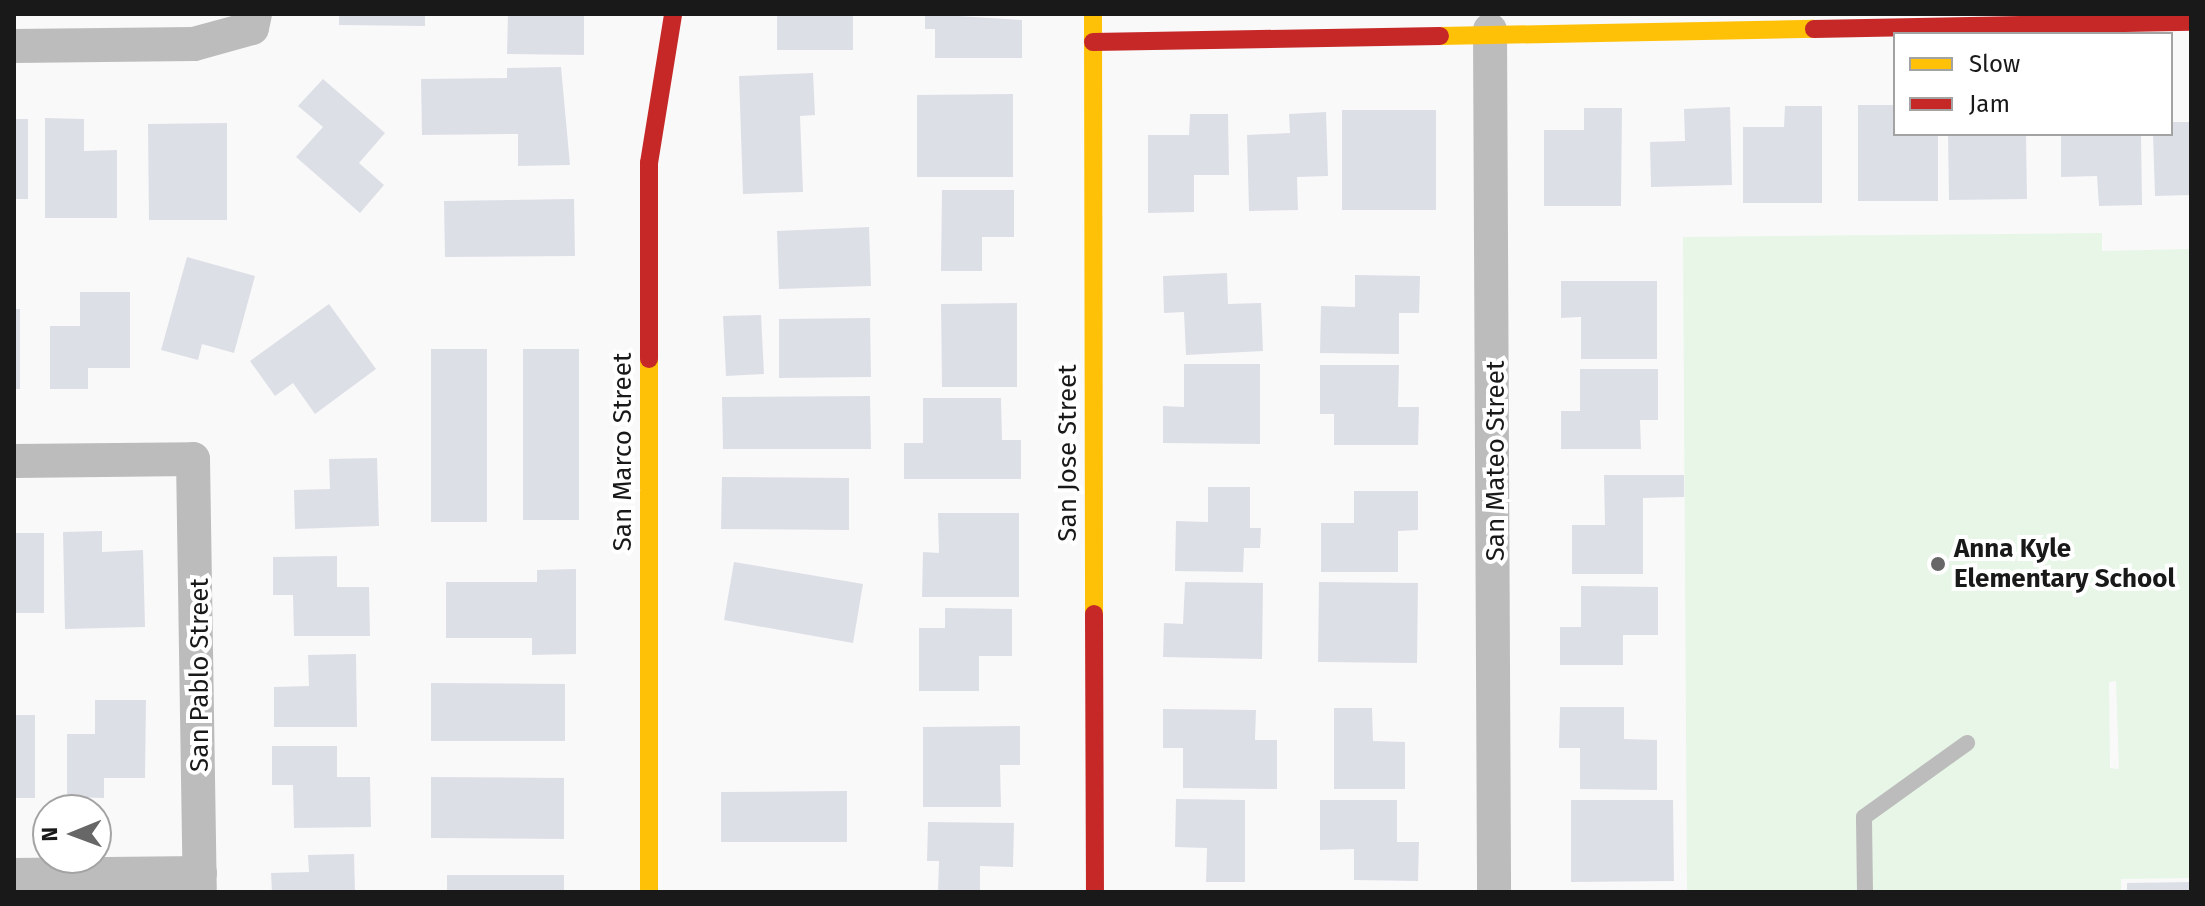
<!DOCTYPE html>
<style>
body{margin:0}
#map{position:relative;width:2205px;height:906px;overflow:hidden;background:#f9f9f9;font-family:"Fira Sans",sans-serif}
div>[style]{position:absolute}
.green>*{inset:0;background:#e7f6e7}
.building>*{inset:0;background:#dddfe7}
.lane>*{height:16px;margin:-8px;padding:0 8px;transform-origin:8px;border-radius:8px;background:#bdbcbc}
.street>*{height:34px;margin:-17px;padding:0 17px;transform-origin:17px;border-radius:17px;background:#bdbcbc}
.slow>*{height:18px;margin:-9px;padding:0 9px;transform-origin:9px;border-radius:9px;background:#ffc107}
.jam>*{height:18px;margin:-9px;padding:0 9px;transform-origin:9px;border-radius:9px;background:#c62828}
.dots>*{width:22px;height:22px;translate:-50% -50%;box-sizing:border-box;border:4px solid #fff;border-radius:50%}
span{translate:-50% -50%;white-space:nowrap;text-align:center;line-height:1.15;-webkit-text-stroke:8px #fff;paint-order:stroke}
.street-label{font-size:26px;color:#191919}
.poi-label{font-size:26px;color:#191919;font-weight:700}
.left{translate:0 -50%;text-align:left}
.frame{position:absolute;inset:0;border:16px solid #191919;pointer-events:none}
.legend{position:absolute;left:1893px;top:32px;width:280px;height:104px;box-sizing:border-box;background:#fff;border:2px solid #a3a3a3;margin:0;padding:10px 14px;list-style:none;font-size:24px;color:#191919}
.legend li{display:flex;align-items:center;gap:16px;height:40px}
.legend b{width:40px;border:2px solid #a3a3a3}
.north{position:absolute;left:32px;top:794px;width:80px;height:80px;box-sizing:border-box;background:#fff;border:2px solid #a3a3a3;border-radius:50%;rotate:269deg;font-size:22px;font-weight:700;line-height:32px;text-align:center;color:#191919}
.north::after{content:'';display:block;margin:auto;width:28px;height:36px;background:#676767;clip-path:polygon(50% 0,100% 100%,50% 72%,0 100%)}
</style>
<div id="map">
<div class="green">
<div style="clip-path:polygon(evenodd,2102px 233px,2102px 251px,2191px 249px,2191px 878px,2121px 879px,2121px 892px,1687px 892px,1683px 237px,2102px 233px,2116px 681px,2119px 769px,2118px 769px,2110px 768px,2109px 682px,2116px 681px)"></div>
</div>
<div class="building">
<div style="clip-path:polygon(339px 14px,425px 14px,425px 26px,339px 25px)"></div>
<div style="clip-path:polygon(508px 14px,584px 14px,584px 55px,507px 54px)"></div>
<div style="clip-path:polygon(777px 14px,853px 14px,853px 50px,777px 50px)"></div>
<div style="clip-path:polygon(925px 14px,1022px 20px,1022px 58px,935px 58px,935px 29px,925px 29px)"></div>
<div style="clip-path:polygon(561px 67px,570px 165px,518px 166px,518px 134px,422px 135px,421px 79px,507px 78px,507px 68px)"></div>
<div style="clip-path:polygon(813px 73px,815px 115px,800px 116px,803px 192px,743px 194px,739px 76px)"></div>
<div style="clip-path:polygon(323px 79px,385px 133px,359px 163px,384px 185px,360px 213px,296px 157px,323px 127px,298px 106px)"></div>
<div style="clip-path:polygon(1013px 94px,1013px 177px,917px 177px,917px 95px)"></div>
<div style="clip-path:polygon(1858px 105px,1895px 105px,1895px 134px,1938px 134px,1938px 201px,1858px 201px)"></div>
<div style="clip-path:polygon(1785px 106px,1822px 106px,1822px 203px,1743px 203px,1743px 127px,1784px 127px)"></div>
<div style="clip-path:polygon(1730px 107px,1732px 185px,1651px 187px,1650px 142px,1685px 141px,1684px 109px)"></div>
<div style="clip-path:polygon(1584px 108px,1622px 108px,1621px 206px,1544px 206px,1544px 130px,1584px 130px)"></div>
<div style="clip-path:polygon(1342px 110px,1436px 110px,1436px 210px,1342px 210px)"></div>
<div style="clip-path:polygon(1326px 112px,1328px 176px,1297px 177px,1298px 210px,1249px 211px,1247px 135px,1290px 133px,1289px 114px)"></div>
<div style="clip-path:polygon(1190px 114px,1228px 114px,1229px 175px,1194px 175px,1194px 212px,1148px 213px,1148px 135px,1189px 135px)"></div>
<div style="clip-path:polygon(45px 118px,84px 119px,84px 151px,117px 150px,117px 218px,45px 218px)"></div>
<div style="clip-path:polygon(14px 119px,28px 119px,28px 199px,14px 199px)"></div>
<div style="clip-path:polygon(2171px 122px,2191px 122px,2191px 195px,2155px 196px,2153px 134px,2171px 134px)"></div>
<div style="clip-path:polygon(227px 123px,227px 220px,149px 220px,148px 124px)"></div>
<div style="clip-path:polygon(1948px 134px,2026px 134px,2027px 199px,1949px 200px)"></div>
<div style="clip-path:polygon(2141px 134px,2142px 205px,2099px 206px,2097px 176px,2061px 177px,2061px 136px)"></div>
<div style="clip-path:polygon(942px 190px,1014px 190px,1014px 237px,982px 237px,982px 271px,941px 271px)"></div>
<div style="clip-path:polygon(574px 199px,575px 256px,445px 257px,444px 201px)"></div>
<div style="clip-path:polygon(869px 227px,871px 286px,779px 289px,777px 231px)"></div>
<div style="clip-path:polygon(187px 257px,255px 276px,234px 353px,202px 344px,198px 360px,161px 350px)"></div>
<div style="clip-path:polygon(1227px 273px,1228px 304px,1261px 303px,1263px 351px,1186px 355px,1184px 312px,1164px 313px,1163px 276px)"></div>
<div style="clip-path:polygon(1355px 275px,1420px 276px,1419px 313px,1399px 313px,1399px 354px,1320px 353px,1321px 306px,1355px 307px)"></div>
<div style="clip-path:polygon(1561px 281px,1657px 281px,1657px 359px,1581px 359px,1581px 317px,1561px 318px)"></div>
<div style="clip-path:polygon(80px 292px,130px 292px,130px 368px,88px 368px,88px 389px,50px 389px,50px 326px,80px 326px)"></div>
<div style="clip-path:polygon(1017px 303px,1017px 387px,942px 387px,941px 304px)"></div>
<div style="clip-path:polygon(329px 304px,376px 369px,315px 414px,293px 383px,275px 396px,250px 361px)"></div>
<div style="clip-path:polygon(14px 309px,20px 309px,20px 389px,14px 389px)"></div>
<div style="clip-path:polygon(761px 315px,764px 374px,726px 376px,723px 316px)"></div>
<div style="clip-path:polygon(870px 318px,871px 377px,779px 378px,779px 319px)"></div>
<div style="clip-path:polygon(431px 349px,487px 349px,487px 522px,431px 522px)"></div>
<div style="clip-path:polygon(523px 349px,579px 349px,579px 520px,523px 520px)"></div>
<div style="clip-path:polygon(1184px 364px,1260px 364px,1260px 444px,1163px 443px,1163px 406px,1184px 407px)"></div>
<div style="clip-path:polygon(1320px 365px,1399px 365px,1398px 407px,1419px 407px,1418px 445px,1334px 445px,1334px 414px,1320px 414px)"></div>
<div style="clip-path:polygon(1580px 369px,1658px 369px,1658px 420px,1640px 420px,1641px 449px,1561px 449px,1561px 411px,1580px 411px)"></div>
<div style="clip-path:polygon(870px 396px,871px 449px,723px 449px,722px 397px)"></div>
<div style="clip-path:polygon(923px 398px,1001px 398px,1002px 440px,1021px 440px,1021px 479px,904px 479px,904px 443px,923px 443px)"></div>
<div style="clip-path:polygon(377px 458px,379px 526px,295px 529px,294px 490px,330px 489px,329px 459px)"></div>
<div style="clip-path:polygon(1604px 475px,1684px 475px,1684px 497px,1643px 498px,1643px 574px,1572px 574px,1572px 525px,1605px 525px)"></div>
<div style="clip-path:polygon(722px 477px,849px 478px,849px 530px,721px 529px)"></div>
<div style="clip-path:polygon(1208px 487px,1250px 487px,1250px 528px,1261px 528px,1260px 548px,1244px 548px,1243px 572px,1175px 571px,1176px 521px,1208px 522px)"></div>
<div style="clip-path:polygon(1354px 491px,1418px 491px,1418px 530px,1398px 531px,1398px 572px,1321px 572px,1321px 523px,1354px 523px)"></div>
<div style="clip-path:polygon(938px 513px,1019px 513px,1019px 597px,922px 597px,923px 552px,939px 553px)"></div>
<div style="clip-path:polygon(102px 531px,102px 552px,143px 550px,145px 627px,65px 629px,63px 532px)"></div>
<div style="clip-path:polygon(14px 533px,44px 533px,44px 613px,14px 613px)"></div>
<div style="clip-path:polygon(337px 556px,337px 587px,369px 587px,370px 636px,294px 636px,293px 595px,273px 595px,273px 557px)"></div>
<div style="clip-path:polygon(734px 562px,863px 584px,853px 643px,724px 620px)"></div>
<div style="clip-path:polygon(576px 569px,576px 654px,532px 655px,532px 638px,446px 638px,446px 582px,537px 582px,537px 570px)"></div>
<div style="clip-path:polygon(1185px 582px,1263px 583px,1262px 659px,1163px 657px,1164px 623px,1183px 624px)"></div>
<div style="clip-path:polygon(1319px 582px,1418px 583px,1417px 663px,1318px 662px)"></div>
<div style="clip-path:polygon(1581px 586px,1658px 587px,1658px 635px,1623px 635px,1623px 665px,1560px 665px,1560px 627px,1581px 627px)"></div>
<div style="clip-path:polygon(945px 608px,1012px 609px,1012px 656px,979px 656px,979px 691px,919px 691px,919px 628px,945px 628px)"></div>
<div style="clip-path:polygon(356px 654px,357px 727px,274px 727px,274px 687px,309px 686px,308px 655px)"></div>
<div style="clip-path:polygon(431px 683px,565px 684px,565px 741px,431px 741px)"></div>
<div style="clip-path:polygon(95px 700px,146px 700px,145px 778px,104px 778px,104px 798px,67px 797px,67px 734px,95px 734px)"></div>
<div style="clip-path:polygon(1560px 707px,1624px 707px,1624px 739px,1657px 740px,1657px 790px,1580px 789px,1580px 748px,1559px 748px)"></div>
<div style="clip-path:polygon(1334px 708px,1372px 708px,1373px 741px,1405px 742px,1405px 789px,1334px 789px)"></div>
<div style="clip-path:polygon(1163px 709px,1256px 710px,1255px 740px,1277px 740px,1277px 789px,1183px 788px,1183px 748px,1163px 748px)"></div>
<div style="clip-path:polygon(14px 715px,35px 715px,35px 798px,14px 798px)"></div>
<div style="clip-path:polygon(1020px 726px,1020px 765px,1000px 765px,1001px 807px,923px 807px,923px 727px)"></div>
<div style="clip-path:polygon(272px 746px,337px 746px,337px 777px,370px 777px,371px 827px,294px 828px,293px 785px,272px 785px)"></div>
<div style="clip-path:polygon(431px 777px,564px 778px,564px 839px,431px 838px)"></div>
<div style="clip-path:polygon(847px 791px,847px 842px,721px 842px,721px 792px)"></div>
<div style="clip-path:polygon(1176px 799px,1245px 800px,1245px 882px,1206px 882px,1207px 848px,1175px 847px)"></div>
<div style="clip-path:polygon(1320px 800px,1397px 800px,1397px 842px,1419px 842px,1418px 881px,1354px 880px,1354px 849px,1320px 850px)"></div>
<div style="clip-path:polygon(1571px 800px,1673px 800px,1674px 881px,1571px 882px)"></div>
<div style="clip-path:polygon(928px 822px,1014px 823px,1013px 867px,980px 866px,980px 892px,938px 892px,939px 861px,927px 861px)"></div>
<div style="clip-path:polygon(354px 854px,355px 892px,272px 892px,271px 873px,309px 872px,308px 855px)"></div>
<div style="clip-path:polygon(447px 875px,564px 875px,564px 892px,447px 892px)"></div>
<div style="clip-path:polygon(2191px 882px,2191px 892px,2127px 892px,2127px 883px)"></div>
</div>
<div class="lane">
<div style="left:1865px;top:892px;width:75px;rotate:-90.8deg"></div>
<div style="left:1864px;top:817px;width:127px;rotate:-35.7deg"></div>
</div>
<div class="street">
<div style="left:1490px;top:30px;width:862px;rotate:89.73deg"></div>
<div style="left:14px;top:46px;width:180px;rotate:-0.6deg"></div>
<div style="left:194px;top:44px;width:60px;rotate:-15.4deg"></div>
<div style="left:252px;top:28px;width:14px;rotate:-78deg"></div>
<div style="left:14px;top:461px;width:179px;rotate:-0.6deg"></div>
<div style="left:193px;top:459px;width:433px;rotate:89.1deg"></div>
<div style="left:14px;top:875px;width:186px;rotate:-0.6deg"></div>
</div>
<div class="slow">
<div style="left:1093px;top:14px;width:600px;rotate:89.9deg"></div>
<div style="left:1440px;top:36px;width:374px;rotate:-1.1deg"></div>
<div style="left:649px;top:359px;width:533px;rotate:90deg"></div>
</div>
<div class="jam">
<div style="left:1814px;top:29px;width:377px;rotate:-1.1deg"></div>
<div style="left:1093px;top:42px;width:347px;rotate:-1deg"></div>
<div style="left:649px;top:359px;width:196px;rotate:-90deg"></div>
<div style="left:649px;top:163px;width:151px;rotate:-80.8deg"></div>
<div style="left:1094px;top:614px;width:278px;rotate:89.8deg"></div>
</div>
<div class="dots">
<div style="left:1938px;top:564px;background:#676767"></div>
</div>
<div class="street-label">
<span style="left:623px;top:452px;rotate:-90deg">San Marco Street</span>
<span style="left:1068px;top:453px;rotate:-90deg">San Jose Street</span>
<span style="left:1496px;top:461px;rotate:-90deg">San Mateo Street</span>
<span style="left:200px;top:675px;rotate:-90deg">San Pablo Street</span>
</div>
<div class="poi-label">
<span class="left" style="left:1954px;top:564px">Anna Kyle<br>Elementary School</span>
</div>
<div class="frame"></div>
<ul class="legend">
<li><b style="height:10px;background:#ffc107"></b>Slow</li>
<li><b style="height:10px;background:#c62828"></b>Jam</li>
</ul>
<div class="north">N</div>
</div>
